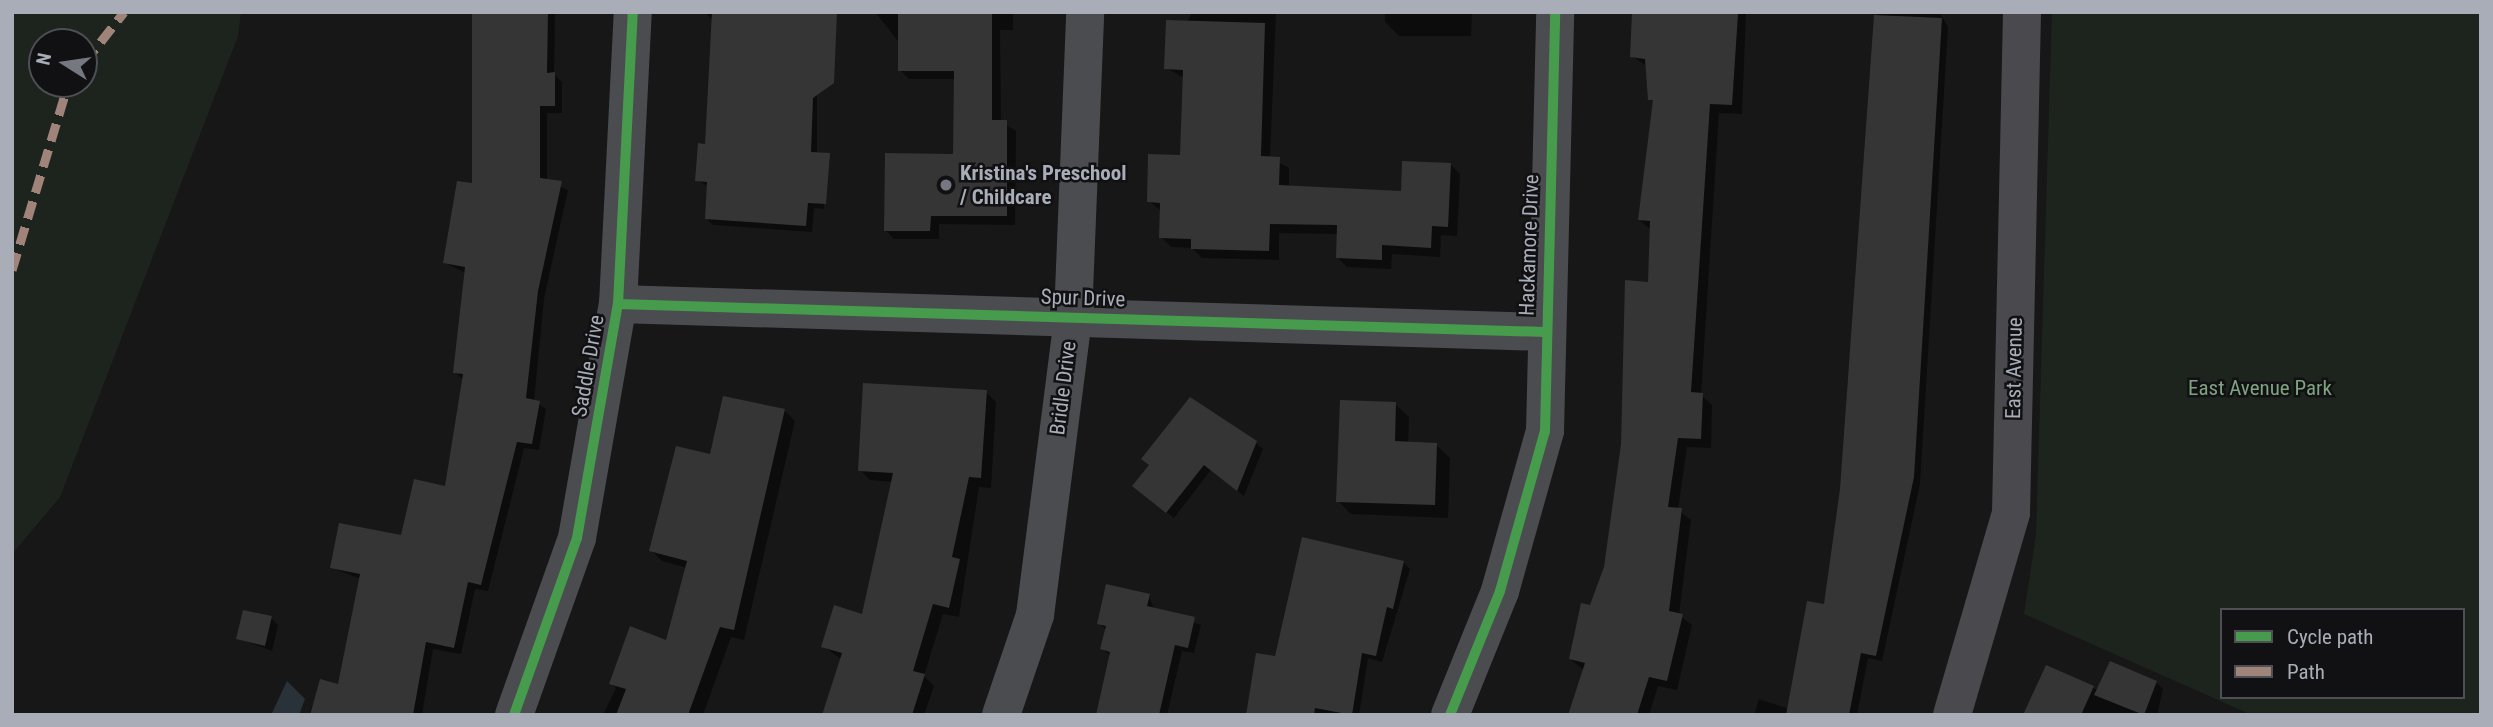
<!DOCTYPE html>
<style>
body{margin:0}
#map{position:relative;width:2493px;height:727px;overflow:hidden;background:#171717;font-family:"Roboto Condensed",sans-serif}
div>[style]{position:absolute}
.green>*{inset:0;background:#1d241e}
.water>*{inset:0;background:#2a3239}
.shadow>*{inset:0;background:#0007}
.building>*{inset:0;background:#353536}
.street>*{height:38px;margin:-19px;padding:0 19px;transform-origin:19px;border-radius:19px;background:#4b4c50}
.secondary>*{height:38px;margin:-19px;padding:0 19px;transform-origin:19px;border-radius:19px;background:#4a4a4e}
.quiet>*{height:9px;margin-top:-4.5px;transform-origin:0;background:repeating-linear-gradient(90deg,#a18479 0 18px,transparent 0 27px)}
.cycleway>*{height:10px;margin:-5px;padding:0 5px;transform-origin:5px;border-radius:5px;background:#469c4c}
.dots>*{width:19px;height:19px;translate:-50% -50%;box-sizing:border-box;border:4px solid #111113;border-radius:50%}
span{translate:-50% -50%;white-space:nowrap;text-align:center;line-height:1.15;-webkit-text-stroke:5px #111113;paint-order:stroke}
.poi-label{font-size:21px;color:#a8adb8;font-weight:700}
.left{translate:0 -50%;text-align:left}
.street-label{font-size:21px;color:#a8adb8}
.park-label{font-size:21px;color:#7fa381}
.frame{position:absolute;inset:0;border:14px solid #a8adb8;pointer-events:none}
.legend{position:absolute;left:2220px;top:608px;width:245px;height:91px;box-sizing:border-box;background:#111113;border:2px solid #4d4f55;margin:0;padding:9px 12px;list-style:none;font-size:21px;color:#a8adb8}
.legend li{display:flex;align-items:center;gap:14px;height:35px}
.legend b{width:35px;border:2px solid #4d4f55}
.north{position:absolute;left:28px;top:28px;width:70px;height:70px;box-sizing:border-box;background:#111113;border:2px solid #4d4f55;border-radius:50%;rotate:282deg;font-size:19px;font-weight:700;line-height:28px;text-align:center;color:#a8adb8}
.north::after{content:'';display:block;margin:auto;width:24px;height:32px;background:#757880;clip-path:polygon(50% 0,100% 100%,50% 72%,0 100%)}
</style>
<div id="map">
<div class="green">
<div style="clip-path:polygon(evenodd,12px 12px,241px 12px,238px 36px,60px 497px,12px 554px,12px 12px,42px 42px,84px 42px,84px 84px,42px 84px,42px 42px)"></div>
<div style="clip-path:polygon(evenodd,2052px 12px,2481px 12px,2481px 715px,2252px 715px,2024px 614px,2036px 535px,2052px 12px,2222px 610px,2463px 610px,2463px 697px,2222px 697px,2222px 610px)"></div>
</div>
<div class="water">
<div style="clip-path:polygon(287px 681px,305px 699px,299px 715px,271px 715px)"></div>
</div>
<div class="shadow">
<div style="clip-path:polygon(475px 12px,555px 12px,554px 74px,562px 82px,562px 113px,547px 113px,547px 181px,568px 190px,544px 299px,534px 401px,546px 409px,539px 450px,524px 448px,488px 591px,475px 589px,461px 654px,433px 649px,422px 715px,309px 715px,321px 681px,339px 686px,361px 579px,332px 568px,402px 537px,446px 489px,464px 380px,454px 372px,466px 273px,445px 263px,474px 186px)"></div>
<div style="clip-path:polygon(704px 12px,817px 12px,817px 155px,823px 160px,824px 209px,814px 208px,812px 232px,713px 225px,706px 218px,709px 187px,697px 180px,707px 146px,713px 20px)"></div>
<div style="clip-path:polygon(875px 12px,1013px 12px,1013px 30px,1000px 30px,1001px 122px,1016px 131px,1015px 225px,939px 224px,939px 239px,894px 239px,885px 230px,954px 156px,956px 79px,909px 79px,900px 70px,898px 41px)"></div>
<div style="clip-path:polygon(1192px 12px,1276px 12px,1270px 158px,1289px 168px,1289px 187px,1403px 193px,1451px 165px,1460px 174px,1457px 236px,1441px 235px,1440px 257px,1392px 254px,1391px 269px,1347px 267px,1337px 257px,1338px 234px,1279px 233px,1279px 260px,1202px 258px,1192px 248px,1171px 247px,1161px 237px,1161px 211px,1149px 201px,1182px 156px,1184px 78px,1166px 68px)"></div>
<div style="clip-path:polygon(1385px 12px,1472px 12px,1471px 36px,1399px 36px,1385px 22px)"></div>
<div style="clip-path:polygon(1633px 12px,1746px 12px,1742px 114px,1719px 113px,1701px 395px,1712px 405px,1711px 448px,1687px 447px,1678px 510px,1691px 520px,1679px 615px,1692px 625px,1677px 690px,1658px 686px,1649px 715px,1570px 715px,1584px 670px,1570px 659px,1606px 567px,1649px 283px,1651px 230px,1639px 220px,1655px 104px,1648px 67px,1632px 56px)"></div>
<div style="clip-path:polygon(1878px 12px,1939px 12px,1948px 27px,1920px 484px,1882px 661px,1868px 658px,1857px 715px,1754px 715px,1759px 699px,1789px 709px,1825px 606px,1842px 490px,1848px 375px,1854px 375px)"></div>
<div style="clip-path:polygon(986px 392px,996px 402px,991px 488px,979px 487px,959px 617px,943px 614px,924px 676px,934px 686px,924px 715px,823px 715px,841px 659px,823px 646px,864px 616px,893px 482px,870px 480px,860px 470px)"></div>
<div style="clip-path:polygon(1395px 404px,1409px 417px,1408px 444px,1436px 445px,1450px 458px,1448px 518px,1351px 514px,1338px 501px)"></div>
<div style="clip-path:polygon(784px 410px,795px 421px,744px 640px,731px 637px,703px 715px,603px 715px,616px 688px,611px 683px,667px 642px,687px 568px,662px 561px,651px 550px,712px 456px)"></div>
<div style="clip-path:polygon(1256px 443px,1263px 449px,1244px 496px,1211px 470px,1174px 518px,1141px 492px,1150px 465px)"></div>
<div style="clip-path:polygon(1403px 562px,1410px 569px,1382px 662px,1368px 658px,1359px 715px,1248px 715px,1277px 658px)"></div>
<div style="clip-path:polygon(1149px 596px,1154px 609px,1201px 625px,1194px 653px,1182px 651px,1167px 715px,1098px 715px,1111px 656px,1102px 649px,1106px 630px,1099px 623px)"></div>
<div style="clip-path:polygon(271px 618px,278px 625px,272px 651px,238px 638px)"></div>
<div style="clip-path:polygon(2047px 667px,2098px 690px,2156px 682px,2163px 689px,2157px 715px,2025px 715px)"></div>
</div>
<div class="building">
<div style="clip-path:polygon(472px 12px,548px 12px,547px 73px,555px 72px,555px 106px,540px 106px,540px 178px,562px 181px,538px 291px,526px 398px,540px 401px,532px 444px,517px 442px,481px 585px,468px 582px,454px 648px,426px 642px,413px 715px,310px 715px,320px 679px,338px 684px,360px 574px,330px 568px,339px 523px,401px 535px,414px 479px,445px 486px,463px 374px,453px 373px,465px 267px,443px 263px,457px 181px,472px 183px)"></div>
<div style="clip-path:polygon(712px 12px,837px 12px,834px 83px,813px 98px,811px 152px,830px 153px,826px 204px,808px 203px,806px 226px,705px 219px,707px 182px,695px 181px,698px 143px,705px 144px)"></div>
<div style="clip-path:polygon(898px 12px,992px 12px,992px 120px,1007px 120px,1007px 216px,931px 216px,930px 231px,884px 231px,885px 153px,953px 154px,954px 71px,898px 71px)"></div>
<div style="clip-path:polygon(1632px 12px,1738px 14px,1732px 105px,1710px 104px,1691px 392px,1703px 393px,1701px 439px,1678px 438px,1668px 507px,1682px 508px,1669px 611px,1683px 614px,1667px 681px,1649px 677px,1637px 715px,1568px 715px,1585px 663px,1569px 659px,1581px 603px,1590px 605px,1604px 567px,1621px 444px,1625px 280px,1648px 282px,1650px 221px,1638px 220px,1653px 100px,1648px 100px,1645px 59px,1630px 57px)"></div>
<div style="clip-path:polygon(1874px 15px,1942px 18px,1914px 477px,1876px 656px,1861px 653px,1849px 715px,1786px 715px,1807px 601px,1824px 604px,1840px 489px)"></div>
<div style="clip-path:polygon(1166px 20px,1265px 23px,1261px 156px,1280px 157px,1279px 185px,1401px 191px,1402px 161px,1451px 163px,1448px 227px,1432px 226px,1431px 248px,1382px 245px,1382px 260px,1336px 258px,1337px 225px,1270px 224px,1269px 251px,1191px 249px,1191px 239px,1159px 238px,1160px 203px,1147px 202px,1148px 154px,1180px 155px,1183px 70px,1164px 69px)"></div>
<div style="clip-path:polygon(863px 383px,987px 390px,981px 478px,969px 477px,952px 557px,960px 559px,949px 608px,933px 604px,913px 671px,925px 674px,912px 715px,822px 715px,842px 653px,821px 647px,834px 605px,862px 614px,893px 473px,858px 471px)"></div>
<div style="clip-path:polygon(723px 396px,785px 409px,734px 630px,720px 627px,688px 715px,616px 715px,626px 689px,609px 684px,630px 626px,666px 640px,687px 561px,649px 551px,676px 446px,710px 454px)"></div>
<div style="clip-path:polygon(1190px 397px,1257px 441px,1237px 491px,1204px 465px,1166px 513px,1132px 486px,1149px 465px,1141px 459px)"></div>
<div style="clip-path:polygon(1340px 400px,1396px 402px,1395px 441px,1437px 443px,1435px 505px,1336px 502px)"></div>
<div style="clip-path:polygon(1302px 537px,1404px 561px,1393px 609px,1387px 607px,1376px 656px,1362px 653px,1352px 715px,1315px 708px,1314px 715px,1246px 715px,1256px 653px,1275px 656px)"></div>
<div style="clip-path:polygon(1106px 584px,1150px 594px,1147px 606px,1195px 617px,1188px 648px,1175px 645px,1159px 715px,1096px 715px,1110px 652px,1100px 649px,1106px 626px,1097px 624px)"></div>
<div style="clip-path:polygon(243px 610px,272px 616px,265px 646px,236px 639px)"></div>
<div style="clip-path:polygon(2110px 661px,2157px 681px,2144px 715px,2094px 695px)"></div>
<div style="clip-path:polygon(2046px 665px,2094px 686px,2081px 715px,2023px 715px)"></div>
</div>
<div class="street">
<div style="left:618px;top:304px;width:928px;rotate:1.73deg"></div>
<div style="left:514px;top:715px;width:188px;rotate:-70.4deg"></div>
<div style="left:577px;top:538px;width:238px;rotate:-80.1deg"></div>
<div style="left:618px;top:304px;width:292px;rotate:-87.1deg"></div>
<div style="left:1001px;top:715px;width:106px;rotate:-71.2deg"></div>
<div style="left:1035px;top:615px;width:300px;rotate:-82.7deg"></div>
<div style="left:1073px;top:317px;width:305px;rotate:-87.7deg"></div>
<div style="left:1450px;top:715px;width:134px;rotate:-68deg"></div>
<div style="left:1500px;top:591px;width:166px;rotate:-74.3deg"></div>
<div style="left:1545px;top:431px;width:419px;rotate:-88.6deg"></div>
</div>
<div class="secondary">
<div style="left:1952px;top:715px;width:210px;rotate:-73.7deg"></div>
<div style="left:2011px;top:513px;width:501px;rotate:-88.74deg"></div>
</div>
<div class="quiet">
<div style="left:84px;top:63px;width:65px;rotate:-51.9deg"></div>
<div style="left:12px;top:270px;width:194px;rotate:-73.2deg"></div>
</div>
<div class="cycleway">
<div style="left:618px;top:304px;width:928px;rotate:1.73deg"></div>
<div style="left:514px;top:715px;width:188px;rotate:-70.4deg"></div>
<div style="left:577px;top:538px;width:238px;rotate:-80.1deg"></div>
<div style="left:618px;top:304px;width:292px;rotate:-87.1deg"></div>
<div style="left:1450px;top:715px;width:134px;rotate:-68deg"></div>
<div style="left:1500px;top:591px;width:166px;rotate:-74.3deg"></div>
<div style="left:1545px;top:431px;width:419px;rotate:-88.6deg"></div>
</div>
<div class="dots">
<div style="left:946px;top:185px;background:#757880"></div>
</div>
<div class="poi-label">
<span class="left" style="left:960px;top:185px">Kristina's Preschool<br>/ Childcare</span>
</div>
<div class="street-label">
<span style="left:1529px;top:245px;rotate:-88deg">Hackamore Drive</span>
<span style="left:1083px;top:298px;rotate:2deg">Spur Drive</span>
<span style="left:588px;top:366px;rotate:-80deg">Saddle Drive</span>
<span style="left:2014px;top:368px;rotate:-89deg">East Avenue</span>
<span style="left:1063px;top:388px;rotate:-83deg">Bridle Drive</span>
</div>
<div class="park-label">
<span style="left:2260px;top:388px">East Avenue Park</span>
</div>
<div class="frame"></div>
<ul class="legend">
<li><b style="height:9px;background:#469c4c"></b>Cycle path</li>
<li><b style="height:9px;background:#a18479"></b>Path</li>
</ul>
<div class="north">N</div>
</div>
